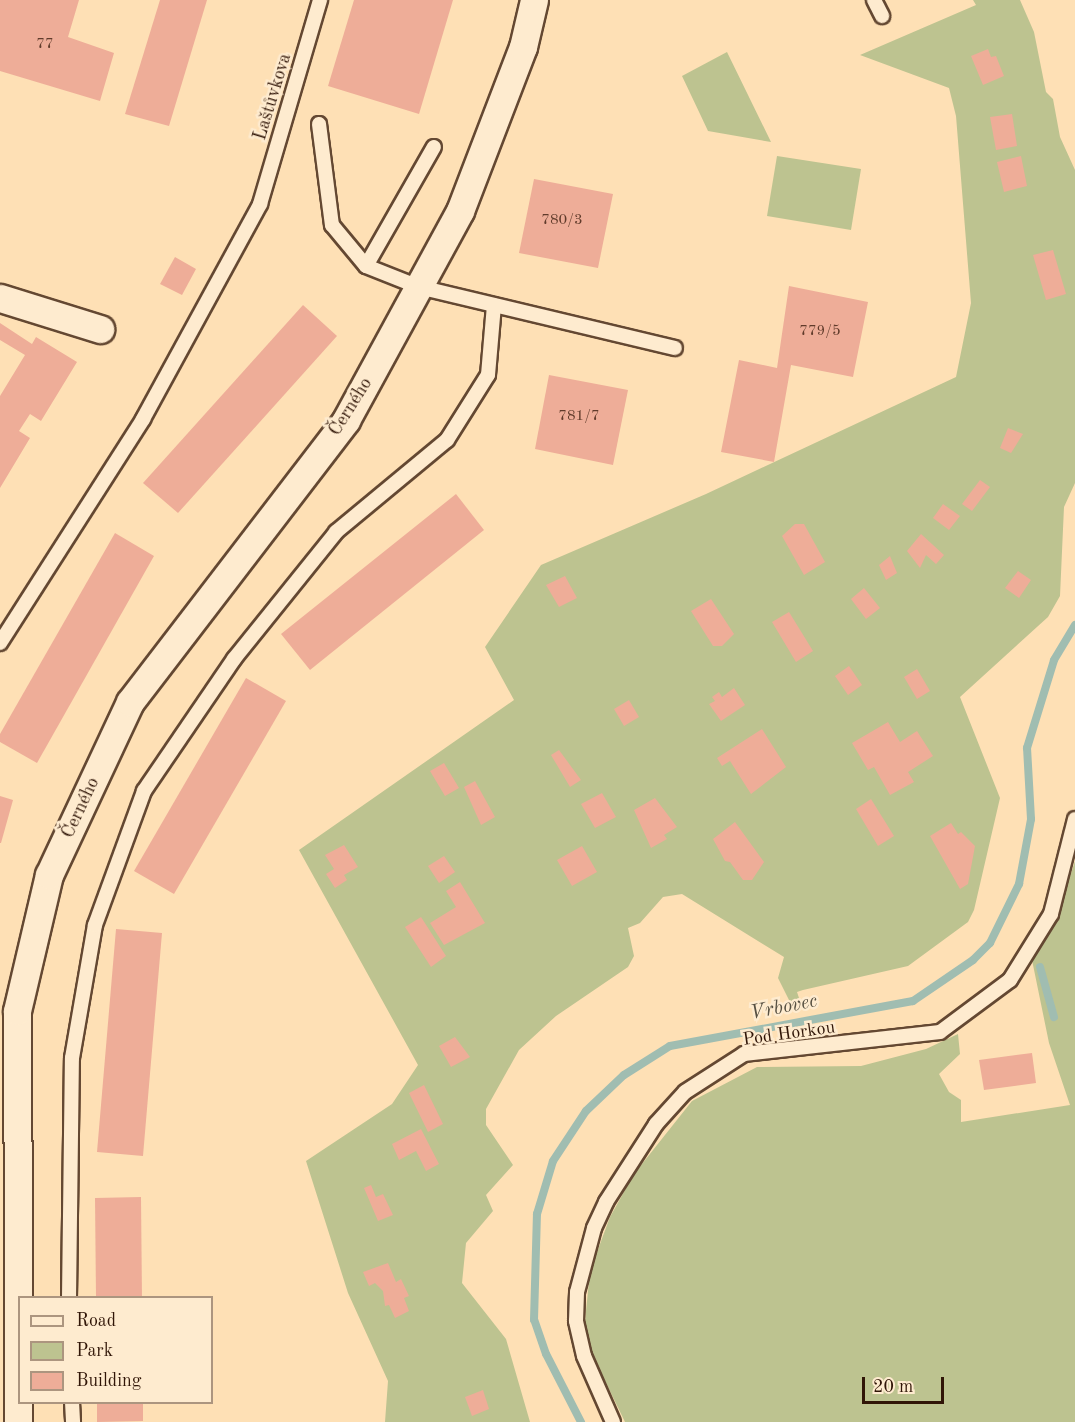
<!DOCTYPE html>
<meta charset="utf-8">
<style>
body{margin:0}
#map{position:relative;width:1075px;height:1422px;overflow:hidden;background:#fee0b5;font-family:"Old Standard TT",serif}
div>[style]{position:absolute}
.green>*{inset:0;background:#bdc390}
.stream>*{height:8px;margin:-4px;padding:0 4px;transform-origin:4px;border-radius:4px;background:#a0bdb1}
.building>*{inset:0;background:#eead98}
.roads{filter:drop-shadow(2px 0 #644832) drop-shadow(-2px 0 #644832) drop-shadow(0 2px #644832) drop-shadow(0 -2px #644832)}
.service>*{height:14px;margin:-7px;padding:0 7px;transform-origin:7px;border-radius:7px;background:#feebcf}
.minor>*{height:27px;margin:-13.5px;padding:0 13.5px;transform-origin:13.5px;border-radius:13.5px;background:#feebcf}
span{translate:-50% -50%;white-space:nowrap;text-align:center;line-height:1.15;-webkit-text-stroke:5px #feebcf;paint-order:stroke}
.number-label{font-size:15px;color:#603b2b}
.number-label span{-webkit-text-stroke-width:0}
.street-label{font-size:18px;color:#301507}
.water-label{font-size:20px;color:#575042;font-style:italic}
.legend{position:absolute;left:18px;top:1296px;width:195px;height:108px;box-sizing:border-box;background:#feebcf;border:2px solid #ac957f;margin:0;padding:8px 10px;list-style:none;font-size:18px;color:#301507}
.legend li{display:flex;align-items:center;gap:12px;height:30px}
.legend b{width:30px;border:2px solid #ac957f}
.scale{position:absolute;left:862px;top:1377px;width:82px;height:27px;box-sizing:border-box;border:3px solid #301507;border-top:0;padding-left:8px;font-size:18px;line-height:21px;white-space:nowrap;color:#301507;-webkit-text-stroke:4px #feebcf;paint-order:stroke}
</style>
<div id="map">
<div class="green">
<div style="clip-path:polygon(973px 0,1020px 0,1034px 32px,1046px 92px,1053px 99px,1060px 137px,1075px 170px,1075px 483px,1064px 507px,1060px 596px,1048px 617px,960px 697px,1000px 798px,974px 910px,968px 922px,908px 966px,803px 990px,797px 992px,801px 1004px,790px 1002px,778px 978px,784px 957px,682px 894px,663px 897px,640px 923px,628px 928px,634px 956px,628px 967px,556px 1016px,519px 1050px,486px 1109px,486px 1125px,513px 1165px,486px 1195px,493px 1211px,466px 1243px,462px 1283px,506px 1339px,530px 1422px,385px 1422px,388px 1381px,348px 1293px,306px 1161px,392px 1104px,418px 1065px,299px 850px,514px 700px,485px 647px,541px 565px,706px 494px,956px 377px,971px 303px,956px 116px,949px 88px,860px 55px,976px 5px)"></div>
<div style="clip-path:polygon(727px 52px,771px 142px,708px 131px,700px 114px,682px 76px)"></div>
<div style="clip-path:polygon(777px 156px,861px 169px,851px 230px,767px 216px)"></div>
<div style="clip-path:polygon(1075px 861px,1075px 1422px,625px 1422px,591px 1352px,585px 1321px,590px 1271px,610px 1217px,634px 1174px,692px 1101px,757px 1067px,861px 1066px,926px 1049px,958px 1034px,960px 1054px,939px 1074px,949px 1092px,961px 1100px,961px 1122px,1070px 1105px,1049px 1043px,1032px 960px,1056px 919px)"></div>
</div>
<div class="stream">
<div style="left:1040px;top:967px;width:52px;rotate:74.4deg"></div>
<div style="left:581px;top:1422px;width:76px;rotate:-117.2deg"></div>
<div style="left:546px;top:1354px;width:36px;rotate:-109deg"></div>
<div style="left:534px;top:1320px;width:106px;rotate:-88.4deg"></div>
<div style="left:537px;top:1214px;width:55px;rotate:-73.2deg"></div>
<div style="left:553px;top:1161px;width:60px;rotate:-56.6deg"></div>
<div style="left:586px;top:1111px;width:52px;rotate:-43.5deg"></div>
<div style="left:624px;top:1075px;width:54px;rotate:-32.2deg"></div>
<div style="left:670px;top:1046px;width:247px;rotate:-10.5deg"></div>
<div style="left:913px;top:1001px;width:73px;rotate:-34.3deg"></div>
<div style="left:973px;top:960px;width:24px;rotate:-45deg"></div>
<div style="left:990px;top:943px;width:66px;rotate:-63.8deg"></div>
<div style="left:1019px;top:884px;width:66px;rotate:-79.5deg"></div>
<div style="left:1031px;top:819px;width:71px;rotate:-93.2deg"></div>
<div style="left:1027px;top:748px;width:92px;rotate:-72.9deg"></div>
<div style="left:1054px;top:660px;width:41px;rotate:-59deg"></div>
</div>
<div class="building">
<div style="clip-path:polygon(0 0,79px 0,68px 37px,114px 53px,100px 101px,0 71px)"></div>
<div style="clip-path:polygon(160px 0,207px 0,169px 126px,125px 114px)"></div>
<div style="clip-path:polygon(354px 0,453px 0,419px 114px,328px 86px)"></div>
<div style="clip-path:polygon(988px 49px,991px 57px,996px 56px,1004px 76px,983px 85px,971px 56px)"></div>
<div style="clip-path:polygon(1012px 114px,1017px 146px,996px 150px,990px 117px)"></div>
<div style="clip-path:polygon(1021px 156px,1027px 186px,1004px 192px,997px 162px)"></div>
<div style="clip-path:polygon(534px 179px,613px 194px,598px 268px,519px 253px)"></div>
<div style="clip-path:polygon(1053px 250px,1066px 294px,1046px 300px,1033px 255px)"></div>
<div style="clip-path:polygon(175px 257px,196px 269px,182px 295px,160px 284px)"></div>
<div style="clip-path:polygon(789px 286px,868px 302px,853px 377px,791px 365px,774px 462px,721px 452px,739px 360px,777px 368px)"></div>
<div style="clip-path:polygon(303px 305px,337px 336px,178px 513px,143px 483px)"></div>
<div style="clip-path:polygon(0 323px,32px 344px,36px 337px,77px 362px,41px 421px,30px 414px,19px 431px,30px 438px,0 488px,0 396px,25px 355px,0 340px)"></div>
<div style="clip-path:polygon(549px 375px,628px 390px,613px 465px,535px 449px)"></div>
<div style="clip-path:polygon(1008px 428px,1023px 434px,1011px 453px,1000px 448px)"></div>
<div style="clip-path:polygon(980px 480px,990px 487px,972px 511px,962px 504px)"></div>
<div style="clip-path:polygon(456px 494px,484px 530px,310px 670px,281px 634px)"></div>
<div style="clip-path:polygon(943px 504px,960px 516px,949px 530px,933px 518px)"></div>
<div style="clip-path:polygon(795px 524px,804px 524px,825px 562px,804px 575px,782px 536px)"></div>
<div style="clip-path:polygon(115px 533px,154px 556px,37px 763px,0 742px,0 734px)"></div>
<div style="clip-path:polygon(921px 534px,944px 555px,936px 564px,926px 555px,920px 568px,907px 551px)"></div>
<div style="clip-path:polygon(890px 556px,897px 573px,886px 580px,879px 565px)"></div>
<div style="clip-path:polygon(1018px 571px,1031px 580px,1019px 598px,1005px 588px)"></div>
<div style="clip-path:polygon(565px 576px,577px 598px,559px 607px,546px 585px)"></div>
<div style="clip-path:polygon(864px 588px,880px 608px,866px 619px,851px 599px)"></div>
<div style="clip-path:polygon(711px 599px,734px 634px,722px 646px,713px 646px,691px 611px)"></div>
<div style="clip-path:polygon(789px 612px,813px 651px,796px 662px,772px 622px)"></div>
<div style="clip-path:polygon(849px 666px,862px 685px,848px 695px,835px 676px)"></div>
<div style="clip-path:polygon(917px 669px,930px 691px,917px 699px,904px 677px)"></div>
<div style="clip-path:polygon(246px 678px,286px 701px,174px 894px,134px 871px)"></div>
<div style="clip-path:polygon(734px 688px,745px 705px,721px 721px,709px 704px,715px 701px,712px 697px,719px 692px,722px 697px)"></div>
<div style="clip-path:polygon(629px 700px,639px 717px,624px 726px,614px 709px)"></div>
<div style="clip-path:polygon(888px 722px,900px 742px,917px 731px,933px 756px,908px 772px,914px 782px,890px 795px,874px 767px,868px 770px,852px 743px)"></div>
<div style="clip-path:polygon(762px 729px,786px 767px,751px 794px,730px 761px,722px 766px,717px 758px)"></div>
<div style="clip-path:polygon(559px 750px,581px 780px,570px 787px,551px 755px)"></div>
<div style="clip-path:polygon(444px 763px,459px 788px,445px 796px,430px 771px)"></div>
<div style="clip-path:polygon(475px 781px,495px 817px,481px 825px,464px 787px)"></div>
<div style="clip-path:polygon(602px 793px,616px 817px,595px 828px,581px 804px)"></div>
<div style="clip-path:polygon(0 796px,13px 800px,1px 843px,0 843px)"></div>
<div style="clip-path:polygon(655px 798px,677px 827px,664px 835px,667px 839px,651px 848px,634px 810px)"></div>
<div style="clip-path:polygon(871px 799px,894px 836px,878px 846px,856px 809px)"></div>
<div style="clip-path:polygon(735px 822px,764px 862px,752px 880px,743px 880px,730px 862px,725px 861px,713px 839px)"></div>
<div style="clip-path:polygon(951px 823px,958px 834px,961px 832px,975px 846px,968px 884px,960px 889px,930px 836px)"></div>
<div style="clip-path:polygon(344px 845px,358px 867px,344px 875px,347px 880px,335px 888px,326px 874px,334px 869px,325px 855px)"></div>
<div style="clip-path:polygon(582px 846px,597px 872px,572px 886px,557px 860px)"></div>
<div style="clip-path:polygon(444px 856px,455px 872px,439px 883px,428px 866px)"></div>
<div style="clip-path:polygon(460px 882px,485px 923px,444px 945px,430px 923px,456px 907px,446px 891px)"></div>
<div style="clip-path:polygon(421px 917px,446px 956px,431px 967px,405px 927px)"></div>
<div style="clip-path:polygon(116px 929px,162px 933px,143px 1156px,97px 1152px)"></div>
<div style="clip-path:polygon(455px 1037px,470px 1057px,451px 1067px,439px 1046px)"></div>
<div style="clip-path:polygon(1032px 1053px,1036px 1083px,984px 1090px,979px 1060px)"></div>
<div style="clip-path:polygon(424px 1085px,443px 1124px,428px 1132px,409px 1093px)"></div>
<div style="clip-path:polygon(421px 1129px,439px 1164px,426px 1171px,416px 1151px,399px 1160px,392px 1144px)"></div>
<div style="clip-path:polygon(371px 1185px,376px 1197px,383px 1194px,393px 1215px,378px 1221px,364px 1188px)"></div>
<div style="clip-path:polygon(141px 1197px,142px 1298px,96px 1298px,95px 1198px)"></div>
<div style="clip-path:polygon(388px 1263px,396px 1282px,401px 1279px,409px 1296px,404px 1298px,409px 1311px,395px 1318px,389px 1305px,385px 1306px,383px 1291px,375px 1283px,369px 1286px,363px 1272px)"></div>
<div style="clip-path:polygon(483px 1390px,489px 1409px,472px 1416px,465px 1397px)"></div>
<div style="clip-path:polygon(97px 1402px,143px 1402px,143px 1421px,97px 1422px)"></div>
</div>
<div class="roads">
<div class="service">
<div style="left:874px;top:0;width:18px;rotate:63deg"></div>
<div style="left:319px;top:124px;width:102px;rotate:82.7deg"></div>
<div style="left:332px;top:225px;width:53px;rotate:50.3deg"></div>
<div style="left:366px;top:266px;width:57px;rotate:21.6deg"></div>
<div style="left:419px;top:287px;width:263px;rotate:13.4deg"></div>
<div style="left:366px;top:266px;width:137px;rotate:-60.3deg"></div>
<div style="left:0;top:643px;width:266px;rotate:-57.4deg"></div>
<div style="left:143px;top:419px;width:245px;rotate:-61.4deg"></div>
<div style="left:260px;top:204px;width:213px;rotate:-73.6deg"></div>
<div style="left:69px;top:1298px;width:240px;rotate:-89.3deg"></div>
<div style="left:72px;top:1058px;width:135px;rotate:-80.2deg"></div>
<div style="left:95px;top:925px;width:143px;rotate:-69.9deg"></div>
<div style="left:144px;top:791px;width:160px;rotate:-55.7deg"></div>
<div style="left:234px;top:659px;width:163px;rotate:-51.2deg"></div>
<div style="left:336px;top:532px;width:144px;rotate:-39.7deg"></div>
<div style="left:447px;top:440px;width:77px;rotate:-57.8deg"></div>
<div style="left:488px;top:375px;width:70px;rotate:-85.1deg"></div>
<div style="left:72px;top:1402px;width:20px;rotate:87deg"></div>
<div style="left:613px;top:1422px;width:72px;rotate:-113.7deg"></div>
<div style="left:584px;top:1356px;width:36px;rotate:-103deg"></div>
<div style="left:576px;top:1321px;width:29px;rotate:-88deg"></div>
<div style="left:577px;top:1292px;width:66px;rotate:-75.1deg"></div>
<div style="left:594px;top:1228px;width:29px;rotate:-65deg"></div>
<div style="left:606px;top:1202px;width:93px;rotate:-57.3deg"></div>
<div style="left:656px;top:1124px;width:43px;rotate:-47.8deg"></div>
<div style="left:685px;top:1092px;width:70px;rotate:-32.8deg"></div>
<div style="left:744px;top:1054px;width:197px;rotate:-6.4deg"></div>
<div style="left:940px;top:1032px;width:87px;rotate:-36.6deg"></div>
<div style="left:1010px;top:980px;width:78px;rotate:-58.2deg"></div>
<div style="left:1051px;top:914px;width:98px;rotate:-75.8deg"></div>
</div>
<div class="minor">
<div style="left:0;top:298px;width:105px;rotate:17.2deg"></div>
<div style="left:18px;top:1422px;width:411px;rotate:-90.1deg"></div>
<div style="left:17px;top:1011px;width:140px;rotate:-76.8deg"></div>
<div style="left:49px;top:875px;width:191px;rotate:-64.9deg"></div>
<div style="left:130px;top:702px;width:355px;rotate:-52.5deg"></div>
<div style="left:346px;top:420px;width:238px;rotate:-61.4deg"></div>
<div style="left:460px;top:211px;width:176px;rotate:-69deg"></div>
<div style="left:523px;top:47px;width:48px;rotate:-76.8deg"></div>
</div>
</div>
<div class="number-label">
<span style="left:45px;top:45px">77</span>
<span style="left:562px;top:221px">780/3</span>
<span style="left:820px;top:332px">779/5</span>
<span style="left:579px;top:417px">781/7</span>
</div>
<div class="street-label">
<span style="left:273px;top:97px;rotate:-73deg">Laštůvkova</span>
<span style="left:351px;top:407px;rotate:-58deg">Černého</span>
<span style="left:81px;top:808px;rotate:-65deg">Černého</span>
<span style="left:789px;top:1034px;rotate:-8deg">Pod Horkou</span>
</div>
<div class="water-label">
<span style="left:784px;top:1008px;rotate:-11deg">Vrbovec</span>
</div>
<ul class="legend">
<li><b style="height:8px;background:#feebcf"></b>Road</li>
<li><b style="height:16px;background:#bdc390"></b>Park</li>
<li><b style="height:16px;background:#eead98"></b>Building</li>
</ul>
<div class="scale">20 m</div>
</div>
